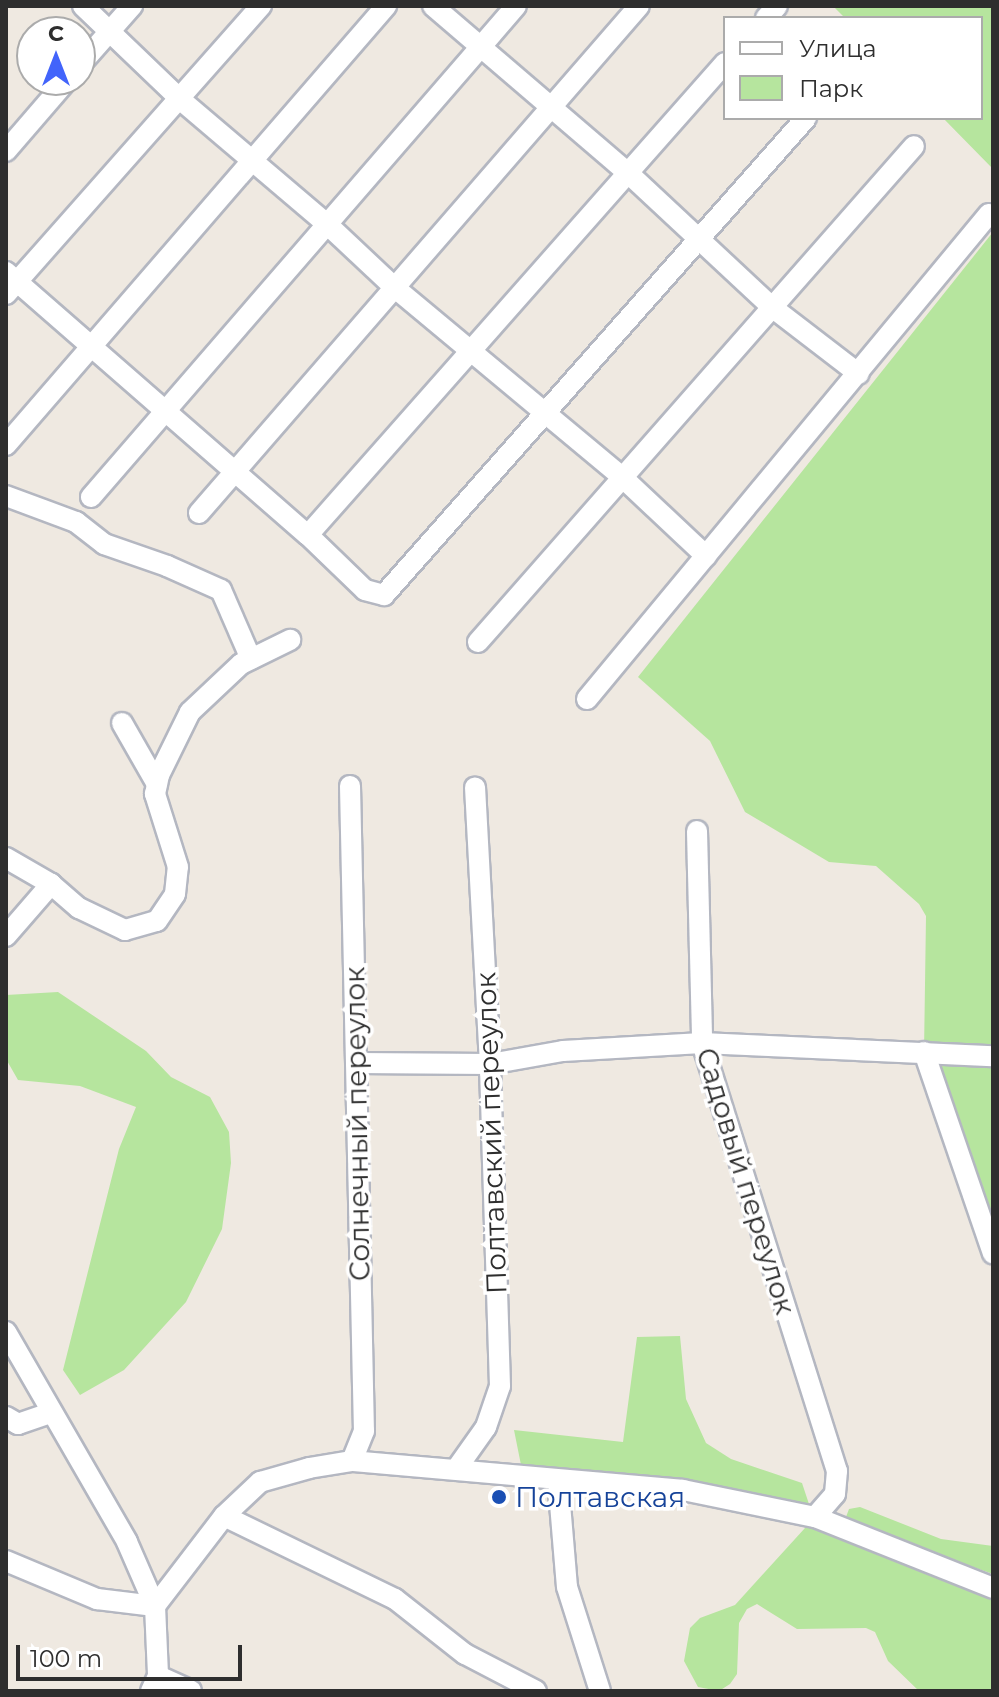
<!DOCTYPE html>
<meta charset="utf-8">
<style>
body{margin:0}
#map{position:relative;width:999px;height:1697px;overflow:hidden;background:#efe9e1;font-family:Montserrat,sans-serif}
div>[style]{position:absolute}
.green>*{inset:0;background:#b6e59e}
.roads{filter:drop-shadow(2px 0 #b4b7c1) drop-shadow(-2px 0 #b4b7c1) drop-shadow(0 2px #b4b7c1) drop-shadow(0 -2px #b4b7c1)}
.minor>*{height:20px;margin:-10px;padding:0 10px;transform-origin:10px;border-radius:10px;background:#fff}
.dots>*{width:22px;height:22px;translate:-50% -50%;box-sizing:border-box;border:4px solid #fff;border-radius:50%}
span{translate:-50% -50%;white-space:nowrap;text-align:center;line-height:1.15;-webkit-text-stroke:7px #fff;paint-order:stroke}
.street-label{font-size:28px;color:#2e2e2e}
.transit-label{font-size:28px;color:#164399}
.left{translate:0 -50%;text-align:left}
.frame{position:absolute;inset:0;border:8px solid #2e2e2e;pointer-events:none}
.legend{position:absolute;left:723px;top:16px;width:260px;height:104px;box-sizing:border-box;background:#fff;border:2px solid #ababab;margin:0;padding:10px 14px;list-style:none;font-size:24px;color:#2e2e2e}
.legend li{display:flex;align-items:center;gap:16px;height:40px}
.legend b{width:40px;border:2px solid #ababab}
.north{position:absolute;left:16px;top:16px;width:80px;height:80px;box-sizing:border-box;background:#fff;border:2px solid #ababab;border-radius:50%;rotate:0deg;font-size:22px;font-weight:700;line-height:32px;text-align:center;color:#2e2e2e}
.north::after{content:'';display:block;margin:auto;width:28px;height:36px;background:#4264fb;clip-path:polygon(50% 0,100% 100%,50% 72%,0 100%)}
.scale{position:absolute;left:16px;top:1645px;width:226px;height:36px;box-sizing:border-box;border:4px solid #2e2e2e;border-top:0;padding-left:10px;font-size:24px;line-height:28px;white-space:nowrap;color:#2e2e2e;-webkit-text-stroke:6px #fff;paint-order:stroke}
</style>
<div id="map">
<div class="green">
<div style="clip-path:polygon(833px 6px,993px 6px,993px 169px,943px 118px,981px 118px,981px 18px,845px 18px)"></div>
<div style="clip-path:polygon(993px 232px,993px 1253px,924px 1052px,926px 916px,919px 904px,876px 866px,829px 862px,745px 812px,710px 741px,638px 677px)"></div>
<div style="clip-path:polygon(58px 992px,146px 1051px,171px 1077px,210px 1097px,229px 1132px,231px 1163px,222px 1229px,186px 1302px,124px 1370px,80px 1395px,63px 1370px,119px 1149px,136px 1107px,80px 1086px,18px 1080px,6px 1059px,6px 995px)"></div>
<div style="clip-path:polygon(680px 1336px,686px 1399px,706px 1443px,731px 1459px,802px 1483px,811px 1510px,522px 1470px,514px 1430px,623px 1442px,637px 1337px)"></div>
<div style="clip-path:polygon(860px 1507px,941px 1539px,993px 1546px,993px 1574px,852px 1525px,846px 1517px,849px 1509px)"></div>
<div style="clip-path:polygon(815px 1517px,993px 1585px,993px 1691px,919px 1691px,888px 1661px,875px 1632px,866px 1628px,797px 1629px,757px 1604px,747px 1609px,739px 1623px,737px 1674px,730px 1684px,719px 1691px,698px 1687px,684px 1661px,690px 1628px,700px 1618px,735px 1605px)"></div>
</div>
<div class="roads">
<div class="minor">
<div style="left:83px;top:6px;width:136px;rotate:43.8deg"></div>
<div style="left:181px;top:100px;width:194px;rotate:40.4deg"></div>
<div style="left:329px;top:226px;width:89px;rotate:43.2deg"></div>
<div style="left:394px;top:287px;width:298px;rotate:39.8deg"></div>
<div style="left:623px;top:478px;width:114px;rotate:43.2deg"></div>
<div style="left:433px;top:6px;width:255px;rotate:40.6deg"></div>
<div style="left:627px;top:172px;width:200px;rotate:43deg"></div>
<div style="left:773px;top:308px;width:108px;rotate:37.5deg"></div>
<div style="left:766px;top:18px;width:16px;rotate:-47deg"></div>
<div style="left:80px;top:65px;width:79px;rotate:-48.6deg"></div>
<div style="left:6px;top:151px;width:94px;rotate:-49.3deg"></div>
<div style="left:6px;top:272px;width:400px;rotate:41.1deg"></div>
<div style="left:308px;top:535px;width:79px;rotate:44deg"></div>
<div style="left:365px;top:590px;width:20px;rotate:15deg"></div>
<div style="left:384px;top:595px;width:637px;rotate:-48.5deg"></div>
<div style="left:6px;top:294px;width:385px;rotate:-48.5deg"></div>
<div style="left:6px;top:445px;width:581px;rotate:-49.12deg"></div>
<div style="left:6px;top:496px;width:75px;rotate:20.4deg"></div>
<div style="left:76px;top:522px;width:36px;rotate:38deg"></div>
<div style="left:104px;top:544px;width:67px;rotate:19.2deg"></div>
<div style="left:167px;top:566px;width:59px;rotate:24deg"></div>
<div style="left:221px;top:590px;width:75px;rotate:66.5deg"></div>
<div style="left:91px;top:497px;width:649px;rotate:-49.12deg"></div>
<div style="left:199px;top:513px;width:671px;rotate:-49.05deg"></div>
<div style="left:308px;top:535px;width:630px;rotate:-48.54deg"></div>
<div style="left:478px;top:642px;width:660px;rotate:-48.68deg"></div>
<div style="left:587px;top:699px;width:630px;rotate:-50.35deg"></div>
<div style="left:122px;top:723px;width:70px;rotate:60.2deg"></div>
<div style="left:350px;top:786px;width:645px;rotate:88.76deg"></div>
<div style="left:364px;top:1431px;width:32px;rotate:112deg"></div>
<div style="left:697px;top:831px;width:212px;rotate:88.6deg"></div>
<div style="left:702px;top:1043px;width:449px;rotate:72.5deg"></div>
<div style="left:837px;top:1471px;width:23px;rotate:95deg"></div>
<div style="left:835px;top:1494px;width:30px;rotate:131deg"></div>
<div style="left:6px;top:858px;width:52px;rotate:30deg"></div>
<div style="left:51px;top:884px;width:37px;rotate:41deg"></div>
<div style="left:79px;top:908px;width:51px;rotate:25.6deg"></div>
<div style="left:125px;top:930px;width:33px;rotate:-16deg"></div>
<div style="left:157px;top:921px;width:32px;rotate:-56deg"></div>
<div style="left:175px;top:894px;width:27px;rotate:-84deg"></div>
<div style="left:178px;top:867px;width:77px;rotate:-107.5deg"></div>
<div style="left:155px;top:794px;width:19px;rotate:-78deg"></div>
<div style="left:159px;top:775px;width:70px;rotate:-63.8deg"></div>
<div style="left:190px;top:712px;width:70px;rotate:-43.3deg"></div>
<div style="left:241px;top:664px;width:55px;rotate:-26.1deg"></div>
<div style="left:6px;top:936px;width:69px;rotate:-49.1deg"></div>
<div style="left:924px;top:1052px;width:213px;rotate:71.1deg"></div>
<div style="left:356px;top:1063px;width:134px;rotate:0.4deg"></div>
<div style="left:490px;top:1064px;width:74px;rotate:-10.1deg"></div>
<div style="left:563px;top:1051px;width:139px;rotate:-3.3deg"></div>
<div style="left:702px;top:1043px;width:291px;rotate:2.6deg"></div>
<div style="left:6px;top:1332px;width:242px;rotate:60deg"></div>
<div style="left:127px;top:1542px;width:70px;rotate:66.4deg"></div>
<div style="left:155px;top:1606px;width:70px;rotate:87.5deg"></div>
<div style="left:158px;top:1676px;width:17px;rotate:115deg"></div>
<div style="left:6px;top:1417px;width:14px;rotate:30deg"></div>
<div style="left:18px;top:1424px;width:34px;rotate:-19deg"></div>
<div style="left:457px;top:1468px;width:50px;rotate:-54.7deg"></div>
<div style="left:486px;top:1427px;width:43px;rotate:-71.1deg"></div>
<div style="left:500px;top:1386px;width:322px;rotate:-91.8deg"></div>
<div style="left:490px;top:1064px;width:277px;rotate:-93.1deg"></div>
<div style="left:558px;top:1480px;width:107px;rotate:85.2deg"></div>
<div style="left:567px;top:1587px;width:109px;rotate:72.4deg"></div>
<div style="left:224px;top:1516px;width:190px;rotate:25.9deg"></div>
<div style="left:395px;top:1599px;width:89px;rotate:38.2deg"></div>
<div style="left:465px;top:1654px;width:80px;rotate:27.5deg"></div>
<div style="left:6px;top:1561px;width:99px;rotate:22.7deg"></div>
<div style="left:97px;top:1599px;width:58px;rotate:6.9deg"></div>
<div style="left:155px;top:1606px;width:113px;rotate:-52.5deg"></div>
<div style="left:224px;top:1516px;width:50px;rotate:-43.4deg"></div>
<div style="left:260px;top:1482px;width:51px;rotate:-15.9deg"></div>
<div style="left:309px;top:1468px;width:44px;rotate:-9.2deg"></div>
<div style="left:352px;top:1461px;width:332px;rotate:5deg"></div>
<div style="left:683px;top:1490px;width:135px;rotate:11.6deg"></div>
<div style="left:815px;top:1517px;width:192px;rotate:21.7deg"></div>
<div style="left:158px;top:1676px;width:36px;rotate:24deg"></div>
</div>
</div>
<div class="dots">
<div style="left:499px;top:1497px;background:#1a4fb4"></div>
</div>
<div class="street-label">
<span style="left:357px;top:1124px;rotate:-91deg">Солнечный переулок</span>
<span style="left:491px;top:1133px;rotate:-92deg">Полтавский переулок</span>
<span style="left:746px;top:1181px;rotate:73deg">Садовый переулок</span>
</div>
<div class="transit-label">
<span class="left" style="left:515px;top:1497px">Полтавская</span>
</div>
<div class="frame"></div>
<ul class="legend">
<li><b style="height:10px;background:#fff"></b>Улица</li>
<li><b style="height:22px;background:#b6e59e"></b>Парк</li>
</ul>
<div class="north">С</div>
<div class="scale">100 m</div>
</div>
